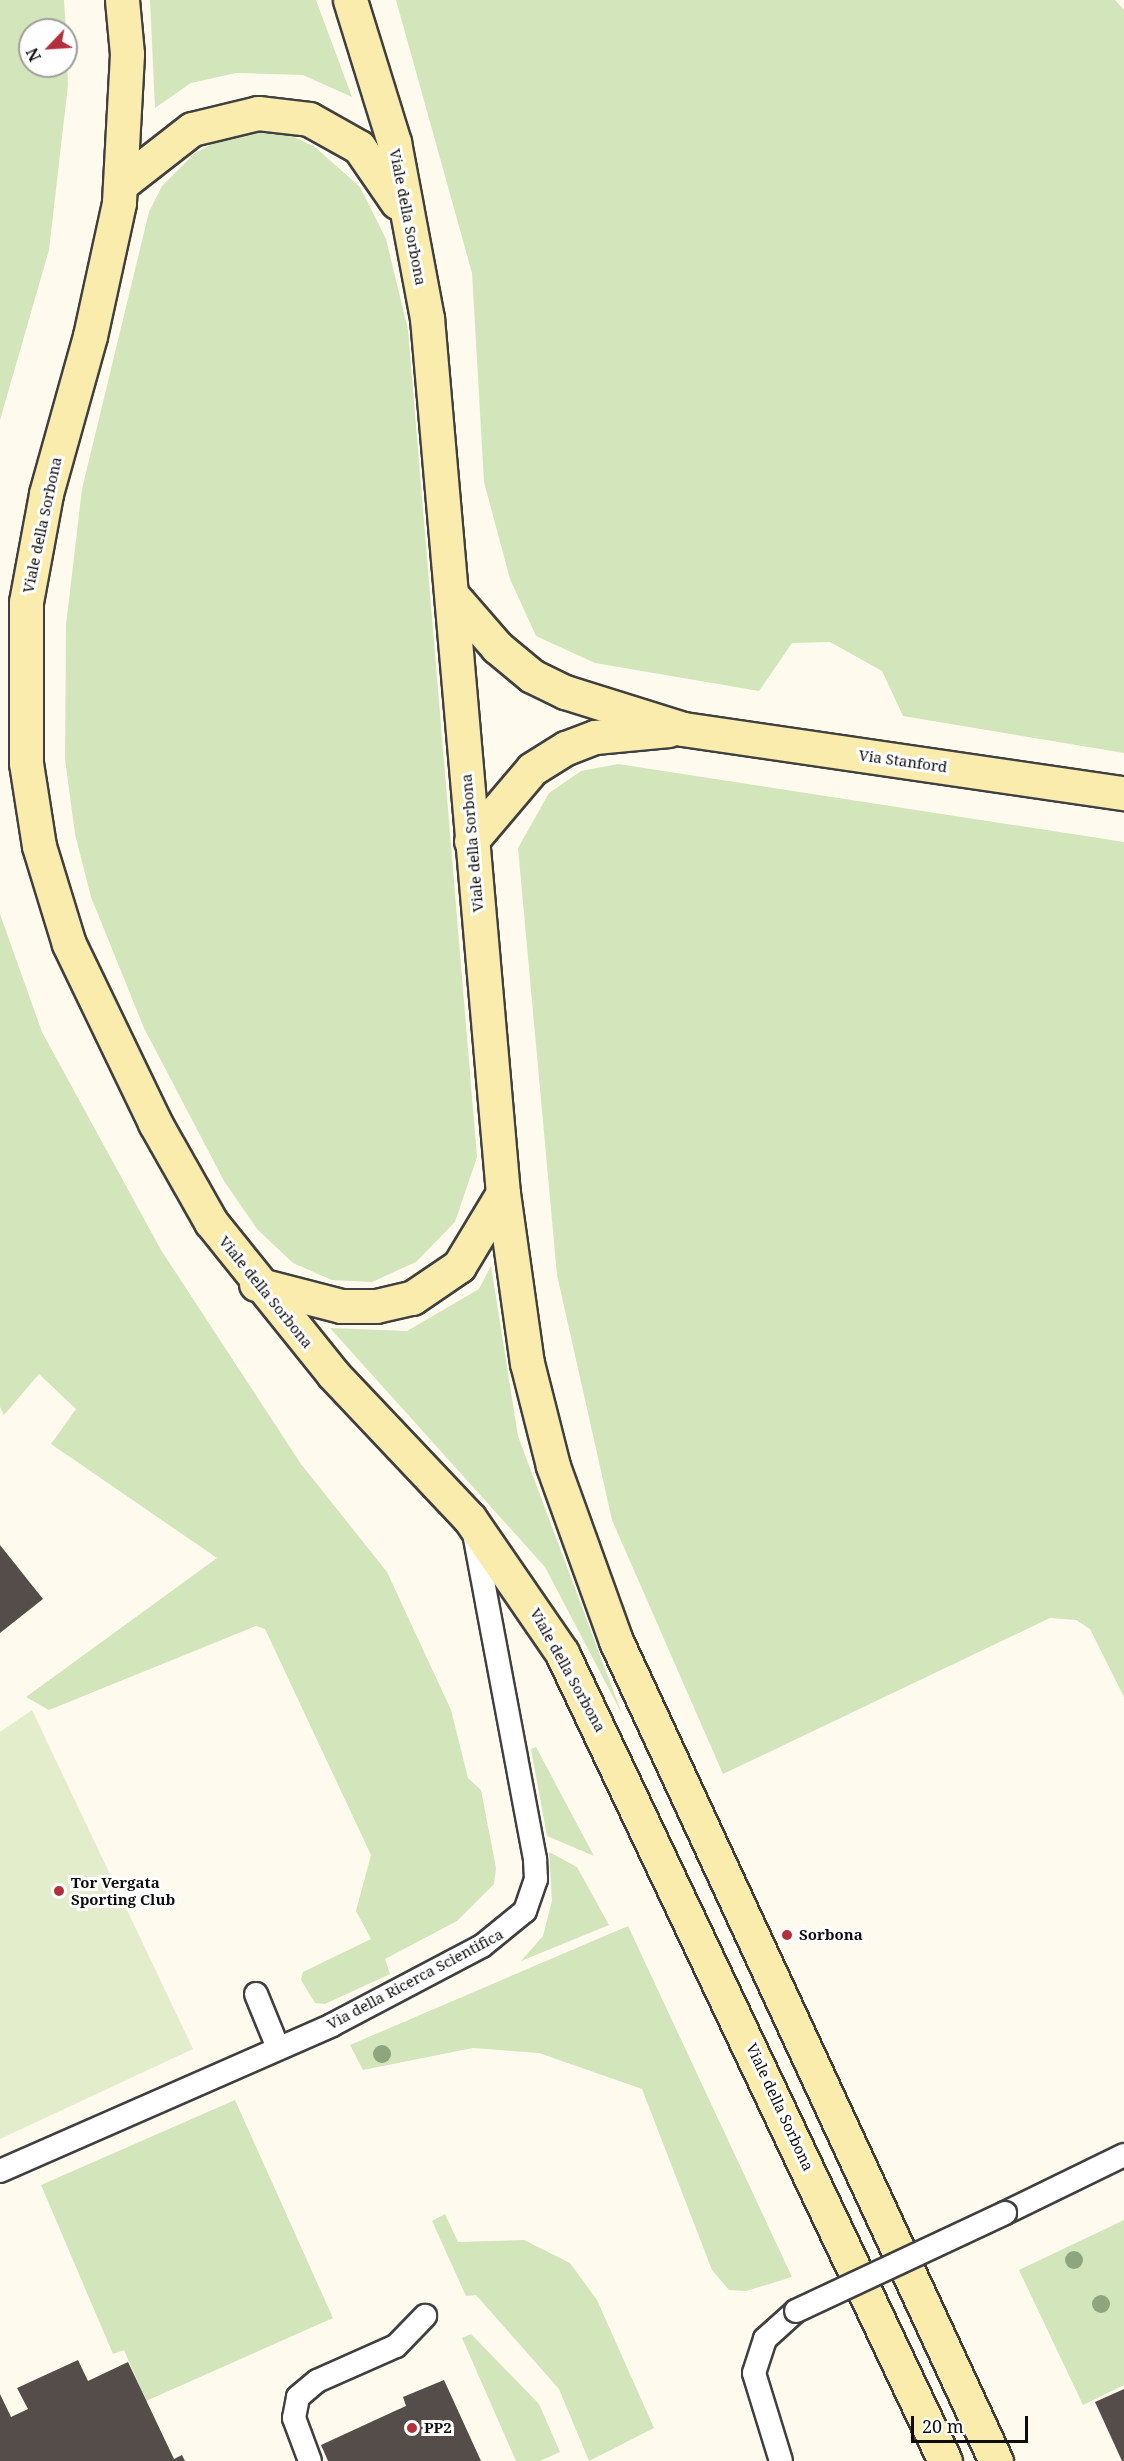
<!DOCTYPE html>
<style>
body{margin:0}
#map{position:relative;width:1124px;height:2461px;overflow:hidden;background:#fefaee;font-family:"Noto Serif",serif}
div>[style]{position:absolute}
.green>*{inset:0;background:#d3e5ba}
.pitch>*{inset:0;background:#e3edcb}
.building>*{inset:0;background:#544d4a}
.roads{filter:drop-shadow(2px 0 #404040) drop-shadow(-2px 0 #404040) drop-shadow(0 2px #404040) drop-shadow(0 -2px #404040)}
.lane>*{height:22px;margin:-11px;padding:0 11px;transform-origin:11px;border-radius:11px;background:#fff}
.secondary>*{height:33px;margin:-16.5px;padding:0 16.5px;transform-origin:16.5px;border-radius:16.5px;background:#f9ecad}
.bridges{filter:drop-shadow(2px 0 #404040) drop-shadow(-2px 0 #404040) drop-shadow(0 2px #404040) drop-shadow(0 -2px #404040)}
.lane-bridge>*{height:22px;margin:-11px;padding:0 11px;transform-origin:11px;border-radius:11px;background:#fff}
.trees>*{width:18px;height:18px;margin:-9px;border-radius:50%;background:#8ea57e}
.dots>*{width:16px;height:16px;translate:-50% -50%;box-sizing:border-box;border:3px solid #fff;border-radius:50%}
span{translate:-50% -50%;white-space:nowrap;text-align:center;line-height:1.15;-webkit-text-stroke:6px #fff;paint-order:stroke}
.street-label{font-size:15px;color:#0d0d0d}
.poi-label{font-size:15px;color:#0d0d0d;font-weight:700}
.left{translate:0 -50%;text-align:left}
.north{position:absolute;left:18px;top:18px;width:60px;height:60px;box-sizing:border-box;background:#fff;border:2px solid #9e9e9e;border-radius:50%;rotate:245deg;font-size:16px;font-weight:700;line-height:24px;text-align:center;color:#0d0d0d}
.north::after{content:'';display:block;margin:auto;width:21px;height:27px;background:#b22f3c;clip-path:polygon(50% 0,100% 100%,50% 72%,0 100%)}
.scale{position:absolute;left:911px;top:2416px;width:117px;height:27px;box-sizing:border-box;border:3px solid #0d0d0d;border-top:0;padding-left:8px;font-size:18px;line-height:21px;white-space:nowrap;color:#0d0d0d;-webkit-text-stroke:4px #fff;paint-order:stroke}
</style>
<div id="map">
<div class="green">
<div style="clip-path:polygon(0 0,64px 0,66px 30px,30px 30px,30px 66px,66px 66px,66px 33px,68px 85px,49px 250px,0 420px)"></div>
<div style="clip-path:polygon(150px 0,316px 0,352px 97px,303px 75px,236px 73px,191px 83px,155px 108px)"></div>
<div style="clip-path:polygon(396px 0,1115px 0,1124px 10px,1124px 753px,903px 716px,882px 671px,830px 642px,792px 643px,759px 691px,595px 663px,536px 636px,510px 579px,484px 482px,472px 273px)"></div>
<div style="clip-path:polygon(255px 132px,288px 134px,315px 147px,360px 187px,386px 239px,408px 330px,477px 1157px,455px 1222px,416px 1262px,372px 1282px,332px 1280px,293px 1263px,257px 1229px,224px 1181px,144px 1028px,91px 897px,75px 834px,65px 759px,66px 625px,82px 489px,149px 212px,162px 186px,195px 153px,224px 138px)"></div>
<div style="clip-path:polygon(618px 764px,1124px 842px,1124px 1697px,1090px 1629px,1076px 1620px,1050px 1618px,723px 1774px,612px 1520px,557px 1275px,518px 848px,549px 793px,581px 771px)"></div>
<div style="clip-path:polygon(0 914px,42px 1032px,161px 1250px,301px 1464px,387px 1572px,451px 1710px,468px 1778px,481px 1790px,496px 1868px,494px 1884px,457px 1921px,385px 1959px,390px 1974px,325px 2004px,315px 2003px,301px 1980px,303px 1972px,371px 1939px,356px 1911px,371px 1855px,265px 1629px,256px 1626px,49px 1710px,26px 1697px,217px 1558px,51px 1444px,76px 1409px,39px 1374px,4px 1415px,0 1407px)"></div>
<div style="clip-path:polygon(491px 1266px,518px 1436px,622px 1714px,545px 1567px,330px 1328px,407px 1331px,479px 1289px)"></div>
<div style="clip-path:polygon(536px 1747px,594px 1856px,547px 1836px,531px 1749px)"></div>
<div style="clip-path:polygon(549px 1852px,577px 1867px,609px 1925px,521px 1961px,543px 1936px,552px 1901px)"></div>
<div style="clip-path:polygon(628px 1926px,792px 2277px,746px 2291px,729px 2290px,712px 2270px,642px 2089px,539px 2053px,473px 2048px,363px 2070px,350px 2045px)"></div>
<div style="clip-path:polygon(235px 2100px,333px 2318px,146px 2401px,124px 2350px,113px 2354px,41px 2185px)"></div>
<div style="clip-path:polygon(445px 2214px,458px 2242px,524px 2240px,570px 2263px,597px 2300px,654px 2428px,589px 2461px,559px 2389px,476px 2295px,466px 2296px,432px 2221px)"></div>
<div style="clip-path:polygon(1124px 2220px,1124px 2385px,1083px 2405px,1019px 2270px)"></div>
<div style="clip-path:polygon(471px 2334px,539px 2404px,560px 2452px,540px 2461px,516px 2461px,462px 2338px)"></div>
</div>
<div class="pitch">
<div style="clip-path:polygon(32px 1710px,193px 2049px,0 2139px,0 1732px)"></div>
</div>
<div class="building">
<div style="clip-path:polygon(0 1545px,43px 1599px,0 1633px)"></div>
<div style="clip-path:polygon(78px 2360px,88px 2381px,128px 2362px,174px 2459px,182px 2455px,185px 2461px,0 2461px,0 2394px,11px 2417px,28px 2409px,17px 2388px)"></div>
<div style="clip-path:polygon(444px 2380px,481px 2461px,328px 2461px,321px 2445px,397px 2410px,406px 2406px,403px 2397px)"></div>
<div style="clip-path:polygon(1124px 2389px,1124px 2461px,1122px 2461px,1095px 2402px)"></div>
</div>
<div class="roads">
<div class="lane">
<div style="left:256px;top:1994px;width:58px;rotate:67.8deg"></div>
<div style="left:0;top:2171px;width:363px;rotate:-23.7deg"></div>
<div style="left:332px;top:2025px;width:170px;rotate:-27.8deg"></div>
<div style="left:482px;top:1946px;width:55px;rotate:-39.1deg"></div>
<div style="left:525px;top:1911px;width:34px;rotate:-71deg"></div>
<div style="left:536px;top:1879px;width:20px;rotate:-93deg"></div>
<div style="left:535px;top:1859px;width:327px;rotate:-100.6deg"></div>
<div style="left:1005px;top:2213px;width:132px;rotate:-26deg"></div>
<div style="left:310px;top:2461px;width:46px;rotate:-110.4deg"></div>
<div style="left:294px;top:2418px;width:21px;rotate:-79deg"></div>
<div style="left:298px;top:2397px;width:25px;rotate:-40deg"></div>
<div style="left:317px;top:2381px;width:86px;rotate:-23.9deg"></div>
<div style="left:396px;top:2346px;width:42px;rotate:-46deg"></div>
<div style="left:781px;top:2461px;width:92px;rotate:-107.1deg"></div>
<div style="left:754px;top:2373px;width:36px;rotate:-72deg"></div>
<div style="left:765px;top:2339px;width:42px;rotate:-42.1deg"></div>
</div>
<div class="secondary">
<div style="left:122px;top:0;width:54px;rotate:84.7deg"></div>
<div style="left:127px;top:54px;width:149px;rotate:93.1deg"></div>
<div style="left:119px;top:203px;width:136px;rotate:102.3deg"></div>
<div style="left:90px;top:336px;width:164px;rotate:105.6deg"></div>
<div style="left:46px;top:494px;width:110px;rotate:100.5deg"></div>
<div style="left:26px;top:602px;width:161px;rotate:90deg"></div>
<div style="left:26px;top:763px;width:84px;rotate:81.1deg"></div>
<div style="left:39px;top:846px;width:102px;rotate:73deg"></div>
<div style="left:69px;top:944px;width:199px;rotate:64.3deg"></div>
<div style="left:155px;top:1123px;width:114px;rotate:60.5deg"></div>
<div style="left:211px;top:1222px;width:195px;rotate:51.2deg"></div>
<div style="left:333px;top:1374px;width:199px;rotate:46.6deg"></div>
<div style="left:470px;top:1519px;width:163px;rotate:55.5deg"></div>
<div style="left:562px;top:1653px;width:894px;rotate:64.64deg"></div>
<div style="left:350px;top:0;width:149px;rotate:72.8deg"></div>
<div style="left:394px;top:142px;width:179px;rotate:79.4deg"></div>
<div style="left:427px;top:318px;width:878px;rotate:85.04deg"></div>
<div style="left:503px;top:1193px;width:172px;rotate:82deg"></div>
<div style="left:527px;top:1363px;width:106px;rotate:75.8deg"></div>
<div style="left:553px;top:1466px;width:186px;rotate:70.2deg"></div>
<div style="left:616px;top:1641px;width:904px;rotate:65.14deg"></div>
<div style="left:120px;top:185px;width:91px;rotate:-37.9deg"></div>
<div style="left:192px;top:129px;width:68px;rotate:-13.6deg"></div>
<div style="left:258px;top:113px;width:51px;rotate:6.7deg"></div>
<div style="left:309px;top:119px;width:57px;rotate:29.2deg"></div>
<div style="left:359px;top:147px;width:67px;rotate:55.4deg"></div>
<div style="left:452px;top:595px;width:69px;rotate:49.1deg"></div>
<div style="left:497px;top:647px;width:45px;rotate:39.6deg"></div>
<div style="left:532px;top:676px;width:37px;rotate:26deg"></div>
<div style="left:565px;top:692px;width:124px;rotate:17.4deg"></div>
<div style="left:683px;top:729px;width:446px;rotate:8.3deg"></div>
<div style="left:471px;top:841px;width:94px;rotate:-49.7deg"></div>
<div style="left:532px;top:769px;width:40px;rotate:-32deg"></div>
<div style="left:566px;top:748px;width:31px;rotate:-21deg"></div>
<div style="left:595px;top:737px;width:74px;rotate:-5.4deg"></div>
<div style="left:256px;top:1284px;width:88px;rotate:14.5deg"></div>
<div style="left:341px;top:1306px;width:35px"></div>
<div style="left:376px;top:1306px;width:37px;rotate:-13deg"></div>
<div style="left:412px;top:1298px;width:57px;rotate:-34.2deg"></div>
<div style="left:459px;top:1266px;width:85px;rotate:-58.9deg"></div>
</div>
</div>
<div class="bridges">
<div class="lane-bridge">
<div style="left:796px;top:2311px;width:231px;rotate:-25.1deg"></div>
</div>
</div>
<div class="trees">
<div style="left:382px;top:2054px"></div>
<div style="left:1074px;top:2260px"></div>
<div style="left:1101px;top:2304px"></div>
</div>
<div class="dots">
<div style="left:59px;top:1891px;background:#b22f3c"></div>
<div style="left:787px;top:1935px;background:#b22f3c"></div>
<div style="left:412px;top:2428px;background:#b22f3c"></div>
</div>
<div class="street-label">
<span style="left:408px;top:217px;rotate:79deg">Viale della Sorbona</span>
<span style="left:42px;top:525px;rotate:-78deg">Viale della Sorbona</span>
<span style="left:903px;top:761px;rotate:8deg">Via Stanford</span>
<span style="left:472px;top:843px;rotate:-95deg">Viale della Sorbona</span>
<span style="left:266px;top:1292px;rotate:51deg">Viale della Sorbona</span>
<span style="left:568px;top:1670px;rotate:61deg">Viale della Sorbona</span>
<span style="left:415px;top:1979px;rotate:-28deg">Via della Ricerca Scientifica</span>
<span style="left:780px;top:2107px;rotate:65deg">Viale della Sorbona</span>
</div>
<div class="poi-label">
<span class="left" style="left:71px;top:1891px">Tor Vergata<br>Sporting Club</span>
<span class="left" style="left:799px;top:1935px">Sorbona</span>
<span class="left" style="left:424px;top:2428px">PP2</span>
</div>
<div class="north">N</div>
<div class="scale">20 m</div>
</div>
